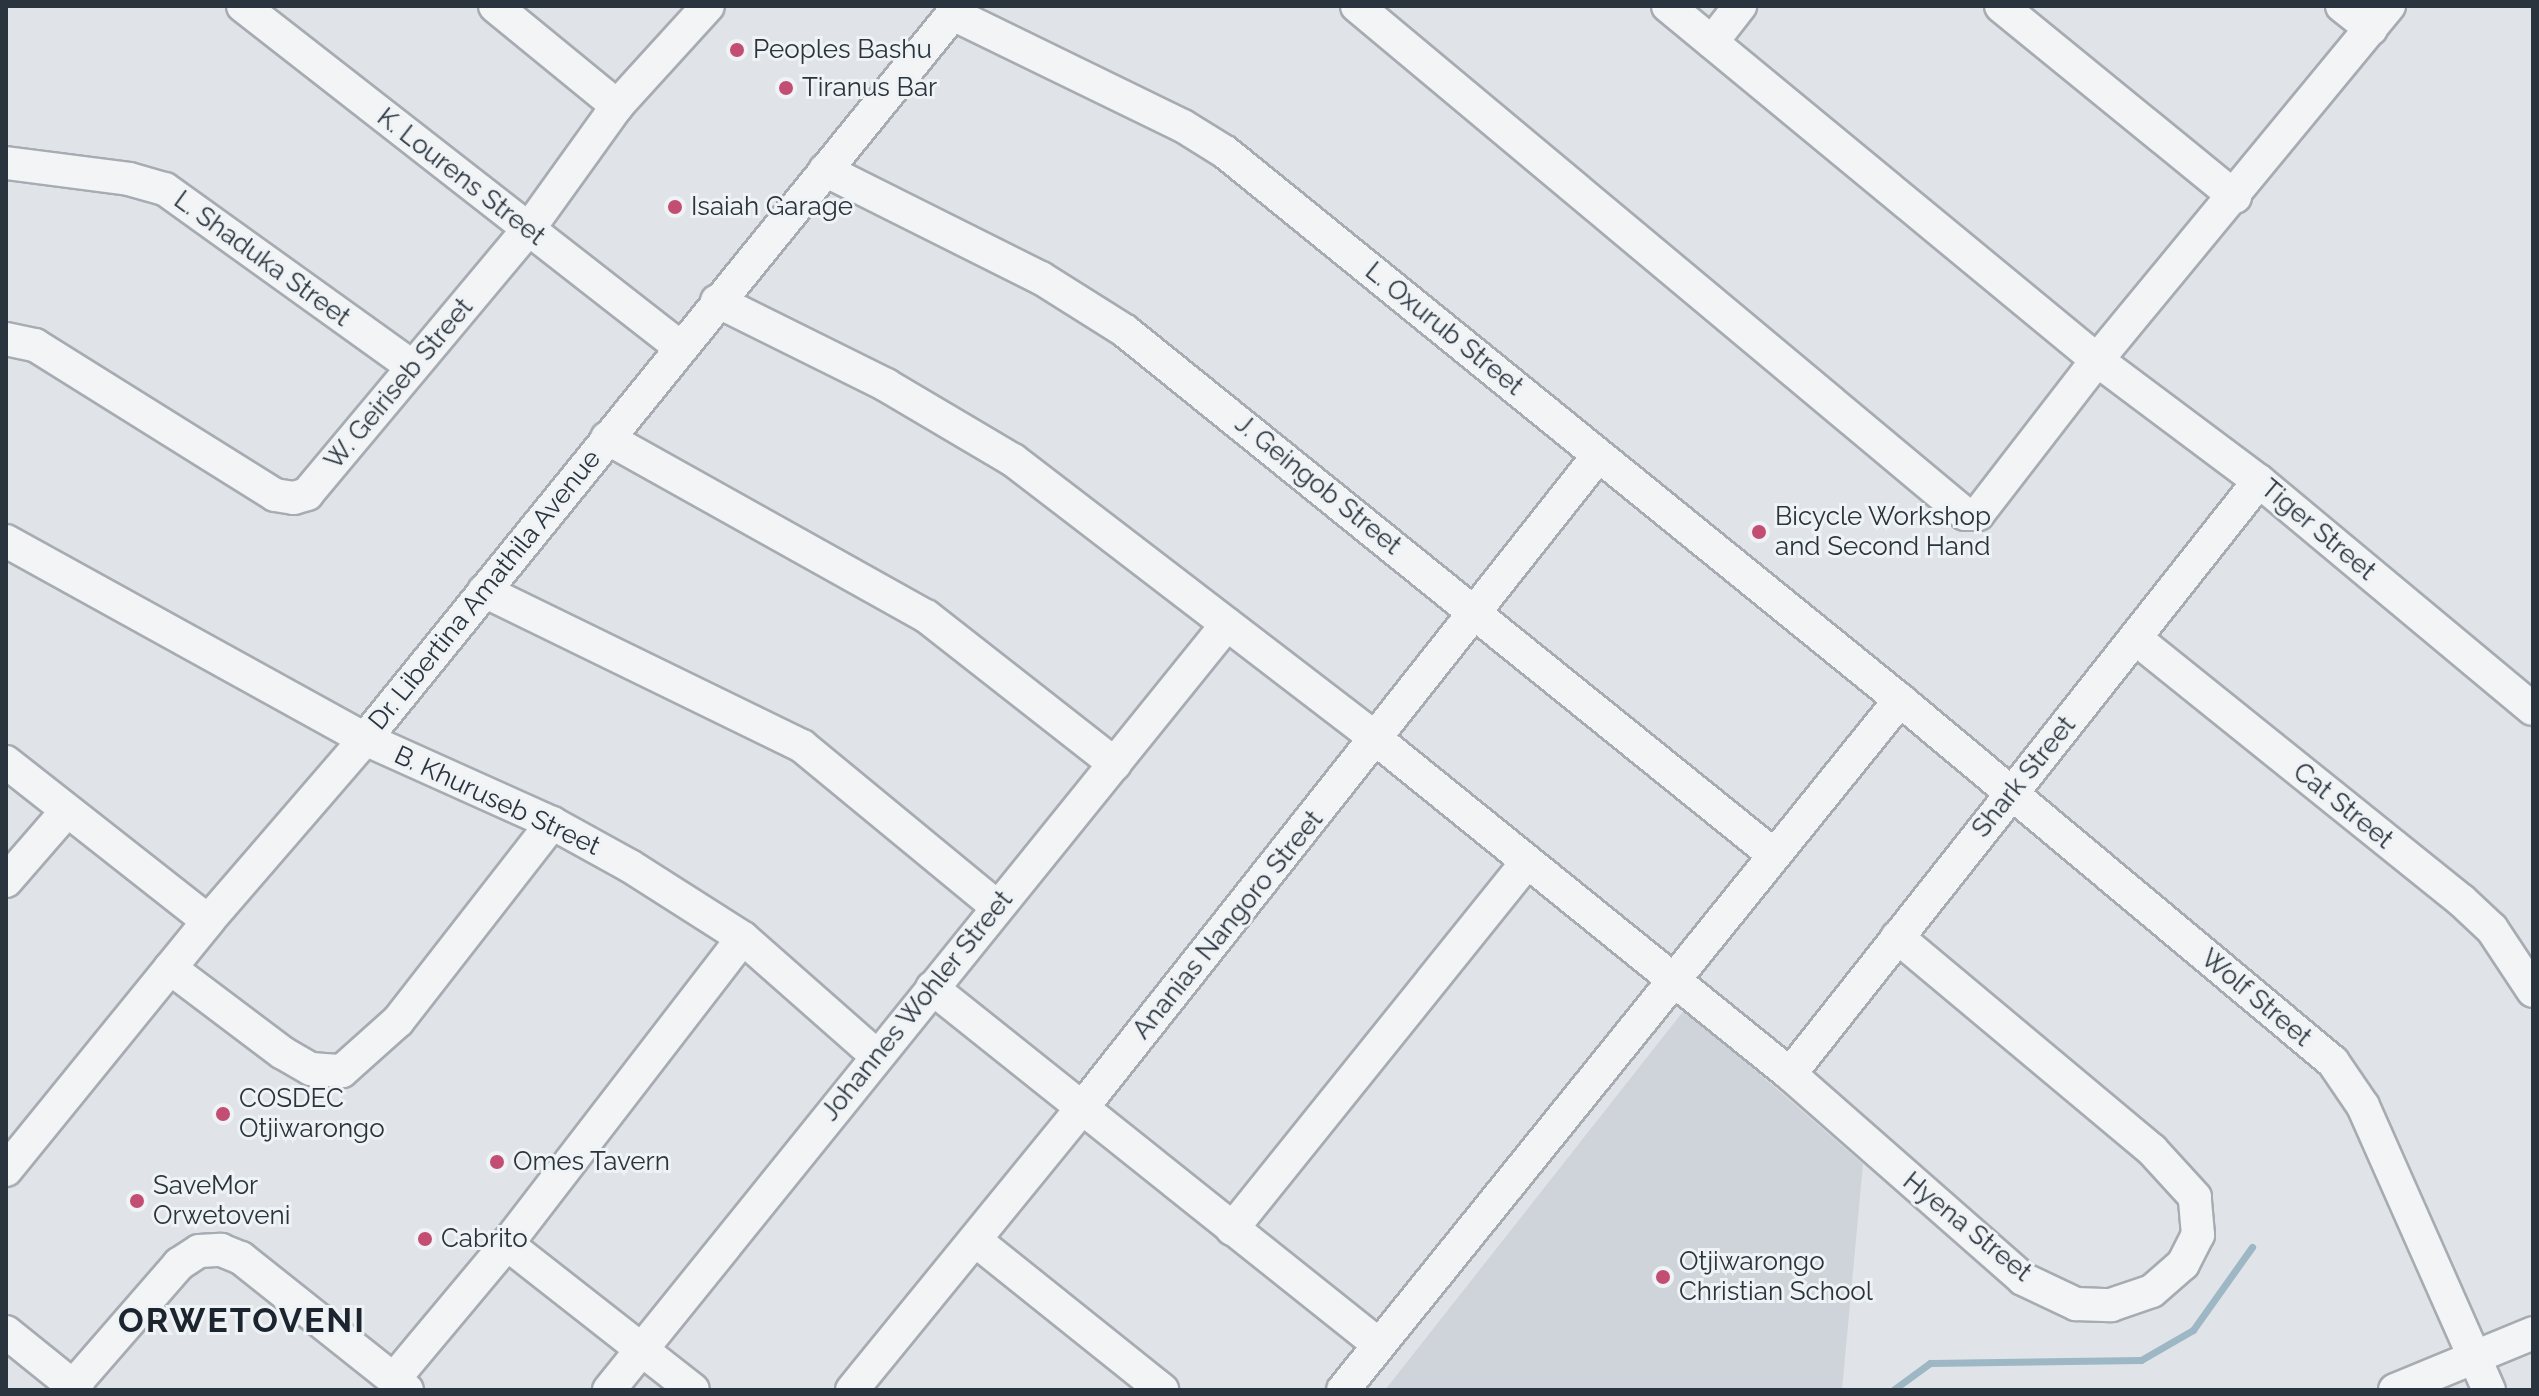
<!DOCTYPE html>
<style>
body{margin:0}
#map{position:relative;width:2539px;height:1396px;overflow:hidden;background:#e0e4e8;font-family:Raleway,sans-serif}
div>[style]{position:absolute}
.built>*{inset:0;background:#ced4d9}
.stream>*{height:7px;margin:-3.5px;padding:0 3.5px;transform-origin:3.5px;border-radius:3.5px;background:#9db7c5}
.roads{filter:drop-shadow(2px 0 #a6acb2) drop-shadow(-2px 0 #a6acb2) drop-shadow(0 2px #a6acb2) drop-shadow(0 -2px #a6acb2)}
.minor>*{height:32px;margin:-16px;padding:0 16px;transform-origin:16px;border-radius:16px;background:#f2f4f6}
.dots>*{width:22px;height:22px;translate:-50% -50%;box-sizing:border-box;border:4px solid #eff3f5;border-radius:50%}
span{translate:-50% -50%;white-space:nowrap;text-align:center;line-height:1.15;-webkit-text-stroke:6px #eff3f5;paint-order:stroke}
.poi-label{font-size:26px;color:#2a343e}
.left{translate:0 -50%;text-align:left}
.street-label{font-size:26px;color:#2a343e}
.district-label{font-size:34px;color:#1c252f;font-weight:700;letter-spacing:2px}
.frame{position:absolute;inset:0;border:8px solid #2a343e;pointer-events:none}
</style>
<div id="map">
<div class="built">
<div style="clip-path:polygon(1685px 1009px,1863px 1164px,1842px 1390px,1385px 1390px)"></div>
</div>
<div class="stream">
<div style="left:1893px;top:1390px;width:46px;rotate:-36.1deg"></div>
<div style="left:1930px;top:1363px;width:211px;rotate:-0.8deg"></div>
<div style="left:2141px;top:1360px;width:60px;rotate:-30deg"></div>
<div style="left:2193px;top:1330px;width:102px;rotate:-54.6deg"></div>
</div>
<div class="roads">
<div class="minor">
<div style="left:243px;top:6px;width:554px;rotate:37.97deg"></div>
<div style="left:495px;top:6px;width:158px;rotate:39.3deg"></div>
<div style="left:1357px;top:6px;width:792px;rotate:39.88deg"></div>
<div style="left:1965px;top:514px;width:13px"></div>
<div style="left:1978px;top:514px;width:195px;rotate:-52.3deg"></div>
<div style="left:2097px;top:360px;width:459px;rotate:-50.5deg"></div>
<div style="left:1668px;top:6px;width:556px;rotate:39.53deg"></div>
<div style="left:2097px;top:360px;width:202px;rotate:36.8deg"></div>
<div style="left:2259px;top:481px;width:356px;rotate:39.8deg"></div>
<div style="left:2001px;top:6px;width:302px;rotate:39.2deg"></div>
<div style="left:2342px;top:6px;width:37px;rotate:38deg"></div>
<div style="left:953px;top:14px;width:256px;rotate:26deg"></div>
<div style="left:1183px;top:126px;width:49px;rotate:31.8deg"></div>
<div style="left:1225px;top:152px;width:869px;rotate:39.07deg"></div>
<div style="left:1900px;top:700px;width:564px;rotate:39.9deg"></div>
<div style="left:2333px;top:1062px;width:53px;rotate:55.7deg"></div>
<div style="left:2363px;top:1106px;width:311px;rotate:66.1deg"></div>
<div style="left:1712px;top:42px;width:46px;rotate:-52.1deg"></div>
<div style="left:6px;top:163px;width:124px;rotate:7.4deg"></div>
<div style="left:129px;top:179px;width:37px;rotate:16deg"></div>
<div style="left:165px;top:189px;width:305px;rotate:35.7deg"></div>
<div style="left:825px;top:170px;width:241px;rotate:26.6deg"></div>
<div style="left:1041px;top:278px;width:99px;rotate:32.2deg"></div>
<div style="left:1125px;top:331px;width:834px;rotate:38.92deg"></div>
<div style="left:717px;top:301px;width:189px;rotate:26.4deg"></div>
<div style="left:886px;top:385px;width:147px;rotate:30.6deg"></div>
<div style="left:1013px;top:460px;width:458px;rotate:37.5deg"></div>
<div style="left:1376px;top:739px;width:533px;rotate:38.98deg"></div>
<div style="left:1790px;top:1074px;width:310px;rotate:41.3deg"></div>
<div style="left:2023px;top:1279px;width:59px;rotate:25.3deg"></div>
<div style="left:2076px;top:1304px;width:35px;rotate:2deg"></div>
<div style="left:2111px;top:1305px;width:43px;rotate:-18.9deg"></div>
<div style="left:2152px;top:1291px;width:41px;rotate:-41.1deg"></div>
<div style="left:2183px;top:1264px;width:33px;rotate:-63deg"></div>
<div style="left:2198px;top:1235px;width:38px;rotate:-95deg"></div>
<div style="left:2195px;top:1197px;width:64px;rotate:-132.5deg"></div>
<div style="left:2152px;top:1150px;width:332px;rotate:-140.1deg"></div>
<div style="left:6px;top:339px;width:30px;rotate:12deg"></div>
<div style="left:35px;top:345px;width:283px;rotate:32deg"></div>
<div style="left:275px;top:495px;width:19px;rotate:9deg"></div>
<div style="left:294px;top:498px;width:14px;rotate:-17deg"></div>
<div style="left:307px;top:494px;width:344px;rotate:-50.1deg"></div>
<div style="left:528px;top:230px;width:153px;rotate:-54.3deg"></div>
<div style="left:617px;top:106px;width:135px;rotate:-47.7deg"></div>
<div style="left:607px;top:438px;width:365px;rotate:29.2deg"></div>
<div style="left:926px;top:616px;width:240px;rotate:38.1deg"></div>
<div style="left:6px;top:541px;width:410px;rotate:28.9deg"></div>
<div style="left:365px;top:739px;width:205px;rotate:24.2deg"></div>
<div style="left:552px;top:823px;width:89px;rotate:28.9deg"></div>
<div style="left:630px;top:866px;width:134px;rotate:32.5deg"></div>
<div style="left:743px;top:938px;width:179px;rotate:41.4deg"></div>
<div style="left:484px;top:591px;width:354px;rotate:26deg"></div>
<div style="left:802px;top:746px;width:253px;rotate:39.5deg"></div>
<div style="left:2135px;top:638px;width:418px;rotate:38.8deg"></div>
<div style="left:2461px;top:900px;width:42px;rotate:43.1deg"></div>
<div style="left:2492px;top:929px;width:74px;rotate:56.5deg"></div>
<div style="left:6px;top:762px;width:257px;rotate:38.2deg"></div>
<div style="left:6px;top:881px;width:91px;rotate:-49deg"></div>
<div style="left:170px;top:968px;width:141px;rotate:37deg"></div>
<div style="left:283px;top:1053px;width:32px;rotate:30deg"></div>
<div style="left:311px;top:1069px;width:31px;rotate:4deg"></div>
<div style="left:342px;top:1071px;width:75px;rotate:-41.8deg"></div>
<div style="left:398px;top:1021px;width:251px;rotate:-52.1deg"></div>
<div style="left:932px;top:988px;width:571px;rotate:38.6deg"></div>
<div style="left:1790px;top:1074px;width:756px;rotate:-51.66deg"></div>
<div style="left:6px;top:1170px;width:321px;rotate:-50.9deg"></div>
<div style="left:208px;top:921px;width:240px;rotate:-49.2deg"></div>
<div style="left:365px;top:739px;width:943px;rotate:-50.98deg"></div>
<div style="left:1232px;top:1229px;width:468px;rotate:-51.2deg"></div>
<div style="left:975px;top:1240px;width:240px;rotate:38.7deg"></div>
<div style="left:507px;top:1244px;width:236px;rotate:38.1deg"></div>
<div style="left:6px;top:1332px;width:92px;rotate:38.9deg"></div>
<div style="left:394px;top:1379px;width:176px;rotate:-50.1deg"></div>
<div style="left:507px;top:1244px;width:386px;rotate:-52.4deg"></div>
<div style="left:73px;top:1386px;width:162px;rotate:-49deg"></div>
<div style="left:179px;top:1264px;width:24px;rotate:-33deg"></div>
<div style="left:199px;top:1251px;width:22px;rotate:-3deg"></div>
<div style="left:221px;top:1250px;width:22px;rotate:22deg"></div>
<div style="left:241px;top:1258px;width:212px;rotate:38.5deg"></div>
<div style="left:609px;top:1390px;width:984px;rotate:-51.1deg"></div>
<div style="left:852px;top:1390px;width:364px;rotate:-50.8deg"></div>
<div style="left:1082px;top:1108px;width:831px;rotate:-51.64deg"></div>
<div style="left:1343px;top:1390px;width:887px;rotate:-51.09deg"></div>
<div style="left:2395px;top:1390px;width:149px;rotate:-22.4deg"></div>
</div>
</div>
<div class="dots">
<div style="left:737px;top:50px;background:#c34e74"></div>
<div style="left:786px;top:88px;background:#c34e74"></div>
<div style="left:675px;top:207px;background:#c34e74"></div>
<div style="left:1759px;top:532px;background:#c34e74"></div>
<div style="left:223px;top:1114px;background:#c34e74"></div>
<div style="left:497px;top:1162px;background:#c34e74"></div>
<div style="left:137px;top:1201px;background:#c34e74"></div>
<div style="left:425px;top:1239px;background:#c34e74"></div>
<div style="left:1663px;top:1277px;background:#c34e74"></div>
</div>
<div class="poi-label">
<span class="left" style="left:753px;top:50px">Peoples Bashu</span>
<span class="left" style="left:802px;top:88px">Tiranus Bar</span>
<span class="left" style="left:691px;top:207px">Isaiah Garage</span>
<span class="left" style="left:1775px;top:532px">Bicycle Workshop<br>and Second Hand</span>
<span class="left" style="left:239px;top:1114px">COSDEC<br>Otjiwarongo</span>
<span class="left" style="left:513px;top:1162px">Omes Tavern</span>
<span class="left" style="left:153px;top:1201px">SaveMor<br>Orwetoveni</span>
<span class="left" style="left:441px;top:1239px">Cabrito</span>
<span class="left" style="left:1679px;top:1277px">Otjiwarongo<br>Christian School</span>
</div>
<div class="street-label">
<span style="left:461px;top:177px;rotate:38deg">K. Lourens Street</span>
<span style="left:262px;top:259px;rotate:36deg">L. Shaduka Street</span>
<span style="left:1444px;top:329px;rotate:39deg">L. Oxurub Street</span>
<span style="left:399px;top:384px;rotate:-50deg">W. Geiriseb Street</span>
<span style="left:1318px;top:485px;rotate:39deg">J. Geingob Street</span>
<span style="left:2318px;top:530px;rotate:40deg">Tiger Street</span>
<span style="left:485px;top:590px;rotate:-51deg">Dr. Libertina Amathila Avenue</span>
<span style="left:2024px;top:777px;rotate:-51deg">Shark Street</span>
<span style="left:497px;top:801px;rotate:25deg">B. Khuruseb Street</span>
<span style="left:2343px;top:806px;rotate:39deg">Cat Street</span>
<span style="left:1228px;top:925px;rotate:-51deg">Ananias Nangoro Street</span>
<span style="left:2256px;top:998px;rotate:40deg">Wolf Street</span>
<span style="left:917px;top:1006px;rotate:-51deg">Johannes Wohler Street</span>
<span style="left:1967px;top:1227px;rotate:39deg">Hyena Street</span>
</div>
<div class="district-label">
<span style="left:242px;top:1321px">ORWETOVENI</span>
</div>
<div class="frame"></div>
</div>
